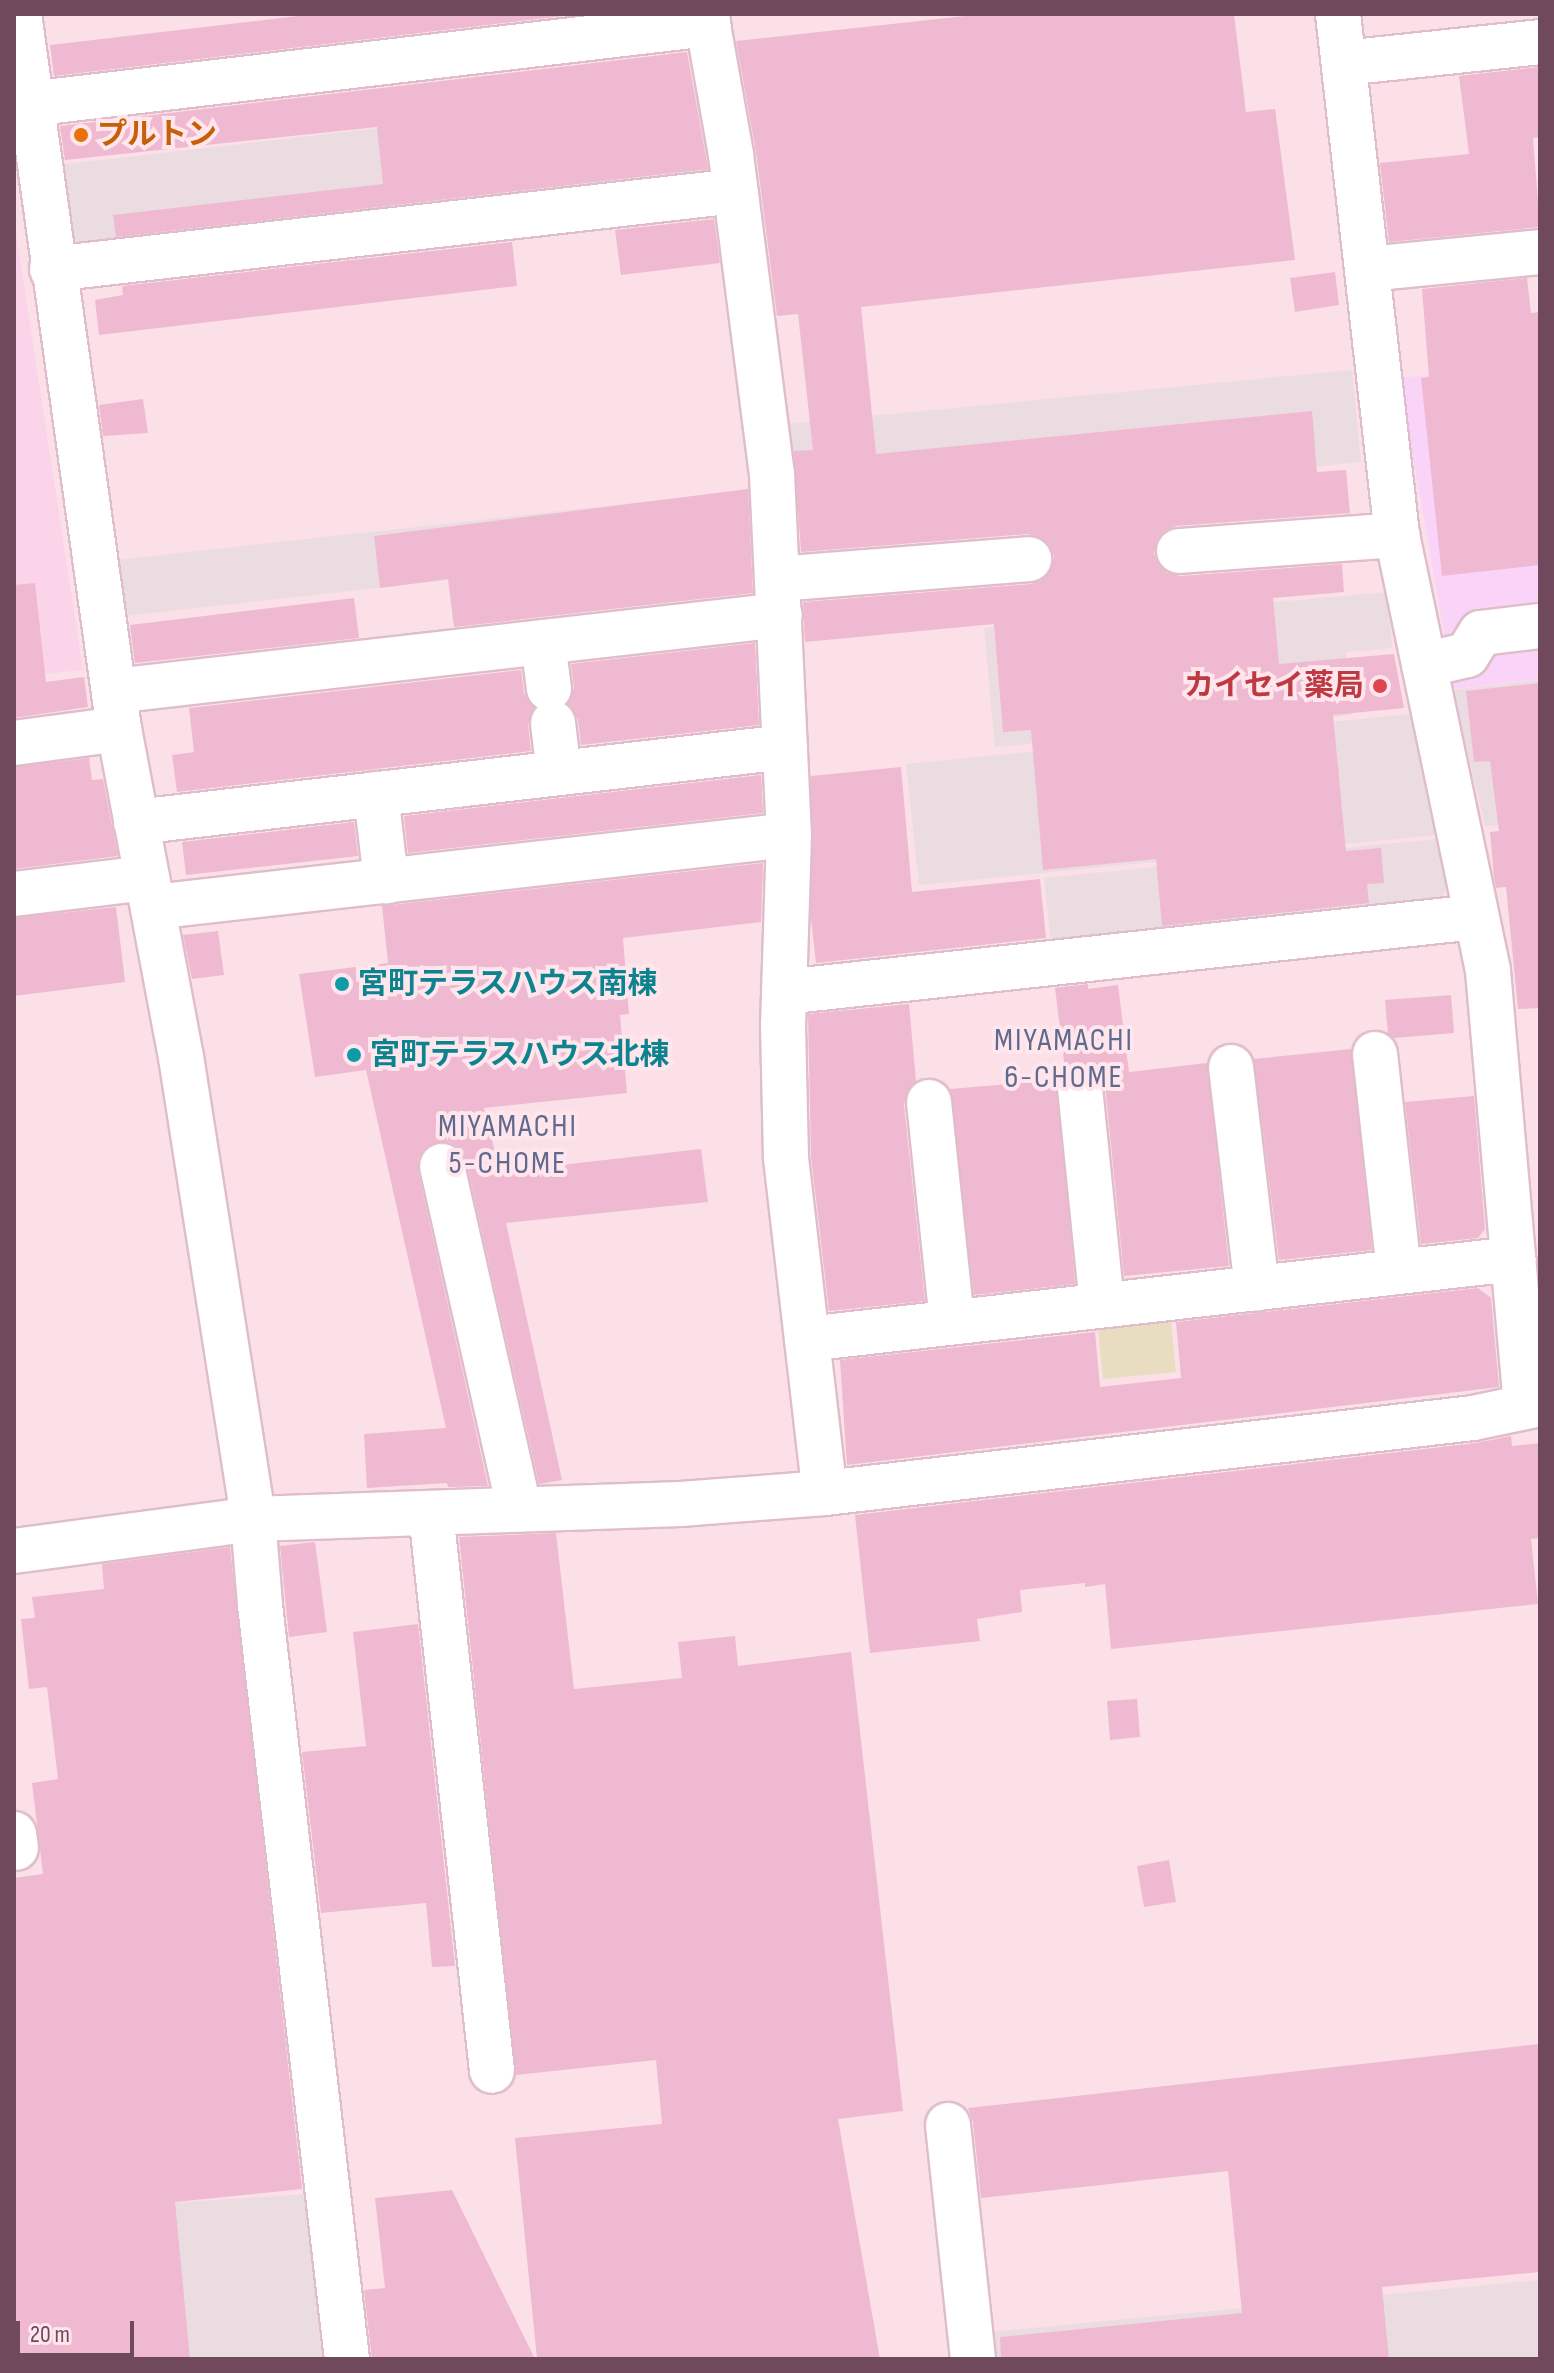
<!DOCTYPE html>
<meta charset="utf-8">
<style>
body{margin:0}
#map{position:relative;width:1554px;height:2373px;overflow:hidden;background:#fbe0e7;font-family:"Sofia Sans Condensed","Noto Sans JP",sans-serif}
div>[style]{position:absolute}
.commercial>*{inset:0;background:#fcd4ea}
.industrial>*{inset:0;background:#eadce1}
.medical>*{inset:0;background:#f9d4f8}
.green>*{inset:0;background:#e8ddc0}
.building>*{inset:0;background:#f0b9d2}
.roads{filter:drop-shadow(2px 0 #dfbdca) drop-shadow(-2px 0 #dfbdca) drop-shadow(0 2px #dfbdca) drop-shadow(0 -2px #dfbdca)}
.minor>*{height:44px;margin:-22px;padding:0 22px;transform-origin:22px;border-radius:22px;background:#fff}
.dots>*{width:22px;height:22px;translate:-50% -50%;box-sizing:border-box;border:4px solid #ffe6ec;border-radius:50%}
span{translate:-50% -50%;white-space:nowrap;text-align:center;line-height:1.15;-webkit-text-stroke:8px #ffe6ec;paint-order:stroke}
.food-label{font-size:30px;color:#c56008;font-weight:700}
.left{translate:0 -50%;text-align:left}
.health-label{font-size:30px;color:#be3a42;font-weight:700}
.right{translate:-100% -50%;text-align:right}
.culture-label{font-size:30px;color:#0d838f;font-weight:700}
.neighbourhood-label{font-size:32px;color:#60698e;letter-spacing:2px}
.frame{position:absolute;inset:0;border:16px solid #71495d;pointer-events:none}
.scale{position:absolute;left:16px;top:2321px;width:118px;height:36px;box-sizing:border-box;border:4px solid #71495d;border-top:0;padding-left:10px;font-size:24px;line-height:28px;white-space:nowrap;color:#71495d;-webkit-text-stroke:6px #ffe6ec;paint-order:stroke}
</style>
<div id="map">
<div class="commercial">
<div style="clip-path:polygon(14px 219px,83px 670px,14px 677px)"></div>
</div>
<div class="industrial">
<div style="clip-path:polygon(709px 90px,719px 181px,59px 257px,49px 166px)"></div>
<div style="clip-path:polygon(1352px 370px,1361px 462px,786px 518px,776px 425px)"></div>
<div style="clip-path:polygon(751px 490px,757px 546px,115px 617px,109px 561px)"></div>
<div style="clip-path:polygon(1388px 592px,1392px 648px,1346px 652px,1352px 715px,995px 747px,984px 628px)"></div>
<div style="clip-path:polygon(1540px 680px,1540px 821px,1485px 826px,1453px 690px)"></div>
<div style="clip-path:polygon(1410px 714px,1436px 835px,919px 885px,906px 764px)"></div>
<div style="clip-path:polygon(1437px 839px,1447px 887px,1438px 903px,1051px 943px,1044px 878px)"></div>
<div style="clip-path:polygon(309px 2194px,326px 2359px,14px 2359px,169px 2203px)"></div>
<div style="clip-path:polygon(1540px 2280px,1540px 2359px,992px 2359px,990px 2332px)"></div>
</div>
<div class="medical">
<div style="clip-path:polygon(1540px 364px,1540px 679px,1454px 689px,1399px 378px)"></div>
</div>
<div class="green">
<div style="clip-path:polygon(1171px 1321px,1176px 1372px,1103px 1379px,1098px 1328px)"></div>
</div>
<div class="building">
<div style="clip-path:polygon(315px 14px,579px 14px,54px 76px,50px 45px)"></div>
<div style="clip-path:polygon(983px 14px,1234px 14px,1246px 112px,1275px 109px,1295px 260px,861px 307px,876px 454px,1312px 411px,1317px 472px,1346px 470px,1350px 513px,1176px 526px,1164px 531px,1157px 539px,1154px 554px,1159px 566px,1167px 573px,1181px 576px,1342px 564px,1344px 592px,1273px 598px,1279px 664px,1394px 654px,1404px 708px,1333px 715px,1346px 851px,1381px 848px,1384px 883px,1367px 884px,1369px 903px,1162px 926px,1156px 859px,1043px 870px,1031px 730px,1003px 732px,994px 624px,805px 642px,803px 602px,1031px 584px,1042px 580px,1051px 570px,1054px 556px,1049px 544px,1040px 537px,1027px 534px,801px 552px,794px 451px,813px 450px,798px 314px,777px 316px,756px 152px,736px 41px)"></div>
<div style="clip-path:polygon(687px 52px,708px 169px,116px 237px,113px 215px,383px 184px,377px 127px,65px 160px,60px 126px)"></div>
<div style="clip-path:polygon(1540px 67px,1540px 137px,1533px 138px,1540px 227px,1389px 242px,1380px 163px,1469px 154px,1459px 76px)"></div>
<div style="clip-path:polygon(714px 219px,720px 263px,621px 275px,615px 230px)"></div>
<div style="clip-path:polygon(512px 242px,517px 286px,99px 335px,95px 300px,123px 295px,122px 286px)"></div>
<div style="clip-path:polygon(1335px 272px,1339px 305px,1295px 312px,1290px 278px)"></div>
<div style="clip-path:polygon(1527px 278px,1531px 313px,1540px 312px,1540px 565px,1442px 576px,1421px 378px,1429px 377px,1422px 289px)"></div>
<div style="clip-path:polygon(143px 399px,148px 433px,103px 436px,99px 405px)"></div>
<div style="clip-path:polygon(748px 489px,753px 593px,454px 627px,448px 579px,380px 588px,374px 536px)"></div>
<div style="clip-path:polygon(35px 583px,46px 682px,84px 677px,88px 707px,14px 718px,14px 585px)"></div>
<div style="clip-path:polygon(354px 598px,359px 638px,135px 663px,130px 625px)"></div>
<div style="clip-path:polygon(755px 643px,759px 725px,581px 745px,578px 719px,568px 704px,574px 687px,571px 664px)"></div>
<div style="clip-path:polygon(521px 670px,524px 693px,534px 708px,528px 725px,531px 751px,177px 792px,172px 755px,194px 752px,189px 708px)"></div>
<div style="clip-path:polygon(1540px 683px,1540px 1008px,1518px 1009px,1506px 887px,1496px 888px,1494px 877px,1490px 832px,1499px 831px,1490px 761px,1474px 762px,1466px 691px)"></div>
<div style="clip-path:polygon(89px 758px,92px 780px,103px 779px,118px 856px,14px 869px,14px 767px)"></div>
<div style="clip-path:polygon(901px 767px,912px 892px,1040px 879px,1046px 938px,816px 963px,811px 919px,811px 776px)"></div>
<div style="clip-path:polygon(761px 775px,763px 813px,408px 853px,404px 816px)"></div>
<div style="clip-path:polygon(354px 822px,358px 856px,186px 875px,182px 842px)"></div>
<div style="clip-path:polygon(763px 863px,761px 922px,623px 938px,629px 1014px,620px 1015px,627px 1093px,484px 1108px,500px 1172px,701px 1149px,708px 1202px,506px 1223px,562px 1480px,539px 1484px,466px 1161px,460px 1149px,450px 1142px,437px 1142px,425px 1148px,418px 1159px,418px 1171px,488px 1486px,448px 1487px,447px 1483px,367px 1488px,364px 1434px,446px 1428px,366px 1070px,315px 1077px,299px 974px,388px 963px,382px 906px)"></div>
<div style="clip-path:polygon(116px 907px,125px 982px,14px 996px,14px 918px)"></div>
<div style="clip-path:polygon(218px 931px,224px 975px,192px 979px,183px 935px)"></div>
<div style="clip-path:polygon(1088px 984px,1088px 989px,1118px 985px,1129px 1072px,1207px 1063px,1229px 1266px,1124px 1276px,1105px 1085px,1100px 1073px,1090px 1065px,1077px 1063px,1065px 1069px,1055px 988px)"></div>
<div style="clip-path:polygon(1451px 995px,1454px 1033px,1394px 1038px,1388px 1034px,1385px 1000px)"></div>
<div style="clip-path:polygon(909px 1004px,916px 1081px,907px 1091px,904px 1105px,925px 1301px,829px 1311px,811px 1156px,808px 1014px)"></div>
<div style="clip-path:polygon(1351px 1049px,1372px 1250px,1279px 1260px,1254px 1059px)"></div>
<div style="clip-path:polygon(1057px 1080px,1075px 1284px,974px 1295px,950px 1089px)"></div>
<div style="clip-path:polygon(1474px 1096px,1485px 1229px,1478px 1238px,1421px 1244px,1405px 1102px)"></div>
<div style="clip-path:polygon(1478px 1288px,1491px 1298px,1499px 1387px,847px 1465px,840px 1360px,1095px 1332px,1100px 1387px,1181px 1378px,1176px 1322px)"></div>
<div style="clip-path:polygon(1511px 1436px,1512px 1446px,1540px 1443px,1540px 1538px,1531px 1539px,1538px 1604px,1111px 1649px,1105px 1584px,1085px 1587px,1085px 1583px,1020px 1590px,1022px 1612px,977px 1619px,980px 1641px,870px 1653px,855px 1515px,1476px 1443px)"></div>
<div style="clip-path:polygon(556px 1533px,574px 1689px,682px 1678px,678px 1642px,735px 1636px,738px 1666px,851px 1652px,903px 2111px,838px 2119px,880px 2359px,537px 2359px,515px 2138px,662px 2124px,656px 2060px,516px 2075px,459px 1537px)"></div>
<div style="clip-path:polygon(315px 1542px,327px 1632px,289px 1637px,280px 1546px)"></div>
<div style="clip-path:polygon(230px 1547px,302px 2189px,175px 2202px,190px 2359px,14px 2359px,14px 1878px,43px 1874px,32px 1783px,58px 1779px,47px 1687px,29px 1689px,21px 1619px,35px 1618px,32px 1597px,104px 1589px,102px 1564px)"></div>
<div style="clip-path:polygon(418px 1624px,455px 1966px,432px 1967px,426px 1903px,321px 1913px,302px 1752px,366px 1746px,353px 1632px)"></div>
<div style="clip-path:polygon(1137px 1699px,1140px 1737px,1110px 1740px,1107px 1701px)"></div>
<div style="clip-path:polygon(1169px 1860px,1176px 1902px,1144px 1907px,1137px 1866px)"></div>
<div style="clip-path:polygon(1540px 2044px,1540px 2272px,1382px 2287px,1389px 2359px,1001px 2359px,1000px 2337px,1242px 2313px,1228px 2171px,981px 2198px,973px 2122px,968px 2108px)"></div>
<div style="clip-path:polygon(452px 2190px,535px 2359px,372px 2359px,364px 2290px,385px 2288px,375px 2198px)"></div>
</div>
<div class="roads">
<div class="minor">
<div style="left:19px;top:14px;width:722px;rotate:82.04deg"></div>
<div style="left:119px;top:729px;width:334px;rotate:79.3deg"></div>
<div style="left:181px;top:1057px;width:468px;rotate:81.1deg"></div>
<div style="left:253px;top:1519px;width:86px;rotate:85.3deg"></div>
<div style="left:260px;top:1605px;width:759px;rotate:83.42deg"></div>
<div style="left:706px;top:14px;width:143px;rotate:79.9deg"></div>
<div style="left:731px;top:155px;width:323px;rotate:82.7deg"></div>
<div style="left:772px;top:475px;width:360px;rotate:87.3deg"></div>
<div style="left:789px;top:835px;width:191px;rotate:91.8deg"></div>
<div style="left:783px;top:1026px;width:132px;rotate:88.7deg"></div>
<div style="left:786px;top:1158px;width:337px;rotate:83.4deg"></div>
<div style="left:1338px;top:14px;width:524px;rotate:83.54deg"></div>
<div style="left:1397px;top:535px;width:445px;rotate:78.2deg"></div>
<div style="left:1488px;top:971px;width:437px;rotate:85deg"></div>
<div style="left:1344px;top:63px;width:197px;rotate:-6.1deg"></div>
<div style="left:29px;top:104px;width:684px;rotate:-6.72deg"></div>
<div style="left:52px;top:269px;width:688px;rotate:-6.51deg"></div>
<div style="left:1368px;top:269px;width:173px;rotate:-5.6deg"></div>
<div style="left:1179px;top:551px;width:219px;rotate:-4.2deg"></div>
<div style="left:777px;top:579px;width:253px;rotate:-4.5deg"></div>
<div style="left:543px;top:642px;width:47px;rotate:82.7deg"></div>
<div style="left:1424px;top:665px;width:44px;rotate:-13.1deg"></div>
<div style="left:1467px;top:655px;width:26px;rotate:-58deg"></div>
<div style="left:1481px;top:633px;width:59px;rotate:-6.8deg"></div>
<div style="left:114px;top:691px;width:670px;rotate:-6.51deg"></div>
<div style="left:553px;top:723px;width:50px;rotate:83.2deg"></div>
<div style="left:14px;top:743px;width:106px;rotate:-7.6deg"></div>
<div style="left:376px;top:794px;width:88px;rotate:83.4deg"></div>
<div style="left:136px;top:822px;width:653px;rotate:-6.59deg"></div>
<div style="left:14px;top:894px;width:134px;rotate:-6.9deg"></div>
<div style="left:153px;top:907px;width:640px;rotate:-6.46deg"></div>
<div style="left:784px;top:992px;width:696px;rotate:-6.19deg"></div>
<div style="left:1375px;top:1054px;width:218px;rotate:83.7deg"></div>
<div style="left:1231px;top:1067px;width:223px;rotate:83.3deg"></div>
<div style="left:1080px;top:1088px;width:218px;rotate:84.2deg"></div>
<div style="left:929px;top:1102px;width:221px;rotate:84deg"></div>
<div style="left:442px;top:1166px;width:352px;rotate:77.3deg"></div>
<div style="left:807px;top:1339px;width:711px;rotate:-6.46deg"></div>
<div style="left:431px;top:1513px;width:561px;rotate:83.76deg"></div>
<div style="left:14px;top:1551px;width:241px;rotate:-7.6deg"></div>
<div style="left:253px;top:1519px;width:428px;rotate:-2deg"></div>
<div style="left:681px;top:1504px;width:144px;rotate:-4.4deg"></div>
<div style="left:825px;top:1493px;width:652px;rotate:-6.6deg"></div>
<div style="left:1473px;top:1418px;width:68px;rotate:-11.8deg"></div>
<div style="left:14px;top:1834px;width:14px;rotate:82deg"></div>
<div style="left:948px;top:2125px;width:235px;rotate:83.9deg"></div>
</div>
</div>
<div class="dots">
<div style="left:81px;top:135px;background:#e8710a"></div>
<div style="left:1380px;top:686px;background:#e0444e"></div>
<div style="left:342px;top:984px;background:#0f9aa8"></div>
<div style="left:354px;top:1055px;background:#0f9aa8"></div>
</div>
<div class="food-label">
<span class="left" style="left:97px;top:135px">プルトン</span>
</div>
<div class="health-label">
<span class="right" style="left:1364px;top:686px">カイセイ薬局</span>
</div>
<div class="culture-label">
<span class="left" style="left:358px;top:984px">宮町テラスハウス南棟</span>
<span class="left" style="left:370px;top:1055px">宮町テラスハウス北棟</span>
</div>
<div class="neighbourhood-label">
<span style="left:1064px;top:1060px">MIYAMACHI<br>6-CHOME</span>
<span style="left:508px;top:1146px">MIYAMACHI<br>5-CHOME</span>
</div>
<div class="frame"></div>
<div class="scale">20 m</div>
</div>
